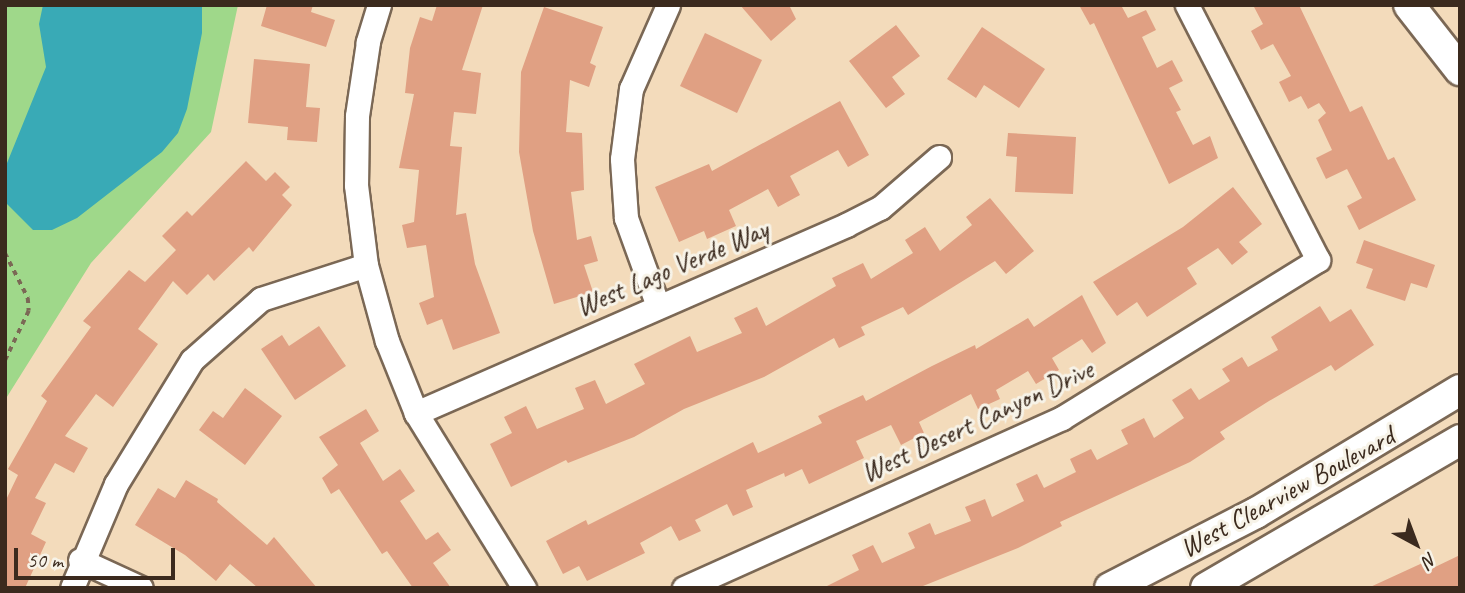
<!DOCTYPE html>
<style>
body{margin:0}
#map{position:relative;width:1465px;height:593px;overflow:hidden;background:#f3dbbb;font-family:Caveat,sans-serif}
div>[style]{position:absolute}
.green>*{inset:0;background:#9fd88a}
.water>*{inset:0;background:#39aab6}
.building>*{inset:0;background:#e0a083}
.path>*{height:3.5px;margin-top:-1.75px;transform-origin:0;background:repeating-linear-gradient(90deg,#7b6855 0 5px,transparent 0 10px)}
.roads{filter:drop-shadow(2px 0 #7b6855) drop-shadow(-2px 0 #7b6855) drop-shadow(0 2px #7b6855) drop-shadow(0 -2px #7b6855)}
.minor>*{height:23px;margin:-11.5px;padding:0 11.5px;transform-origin:11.5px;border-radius:11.5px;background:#fff}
.tertiary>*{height:30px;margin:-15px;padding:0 15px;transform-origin:15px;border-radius:15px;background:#fff}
span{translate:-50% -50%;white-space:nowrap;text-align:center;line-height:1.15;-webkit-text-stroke:6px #f7f3e8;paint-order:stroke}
.street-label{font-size:28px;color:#3b2a1e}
.frame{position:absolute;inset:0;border:7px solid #3b2a1e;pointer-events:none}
.north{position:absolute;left:1381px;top:509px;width:70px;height:70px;-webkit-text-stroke:5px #f7f3e8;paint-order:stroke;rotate:139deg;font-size:19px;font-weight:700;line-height:28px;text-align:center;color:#3b2a1e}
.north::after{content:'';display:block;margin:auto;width:24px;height:32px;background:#3b2a1e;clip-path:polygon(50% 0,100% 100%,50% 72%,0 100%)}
.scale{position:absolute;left:14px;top:548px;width:161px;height:32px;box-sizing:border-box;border:4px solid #3b2a1e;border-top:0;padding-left:9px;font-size:21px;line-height:24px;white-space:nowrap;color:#3b2a1e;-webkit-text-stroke:5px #f7f3e8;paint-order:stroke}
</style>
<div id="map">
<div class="green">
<div style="clip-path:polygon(5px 5px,238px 5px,211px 132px,91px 263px,5px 400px)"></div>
</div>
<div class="water">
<div style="clip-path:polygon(43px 5px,202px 5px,202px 33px,187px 109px,178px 133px,162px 152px,77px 218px,52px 230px,33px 230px,6px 203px,5px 168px,46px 67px,39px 24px)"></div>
</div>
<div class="building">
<div style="clip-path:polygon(267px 5px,313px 5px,311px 12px,335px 20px,326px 47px,261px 26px)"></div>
<div style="clip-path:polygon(437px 5px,483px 5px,462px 70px,481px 73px,476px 114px,454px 112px,450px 146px,462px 147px,456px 215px,466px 213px,475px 264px,500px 333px,453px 350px,442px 319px,427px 325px,419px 303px,434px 297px,426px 245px,407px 248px,402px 225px,414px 222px,419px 170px,399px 168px,414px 94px,405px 93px,410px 48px,420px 17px,432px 21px)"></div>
<div style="clip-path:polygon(740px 5px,789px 5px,796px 19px,771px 41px)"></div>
<div style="clip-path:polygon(1079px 5px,1125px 5px,1122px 7px,1128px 18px,1146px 10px,1156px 30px,1142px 37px,1157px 68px,1172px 60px,1183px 81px,1169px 88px,1181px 110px,1176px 112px,1193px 145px,1210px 136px,1218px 158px,1169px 184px,1094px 23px,1090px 25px)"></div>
<div style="clip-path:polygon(1253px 5px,1299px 5px,1350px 112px,1362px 106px,1388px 160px,1394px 157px,1416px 200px,1359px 230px,1347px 206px,1362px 198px,1347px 169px,1326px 179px,1316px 158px,1332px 150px,1318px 120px,1326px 113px,1319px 103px,1308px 109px,1301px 96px,1289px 102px,1279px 82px,1291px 76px,1273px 44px,1261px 50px,1251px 31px,1263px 24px)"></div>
<div style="clip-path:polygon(544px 7px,603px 27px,590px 63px,596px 66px,589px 87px,570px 80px,566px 132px,582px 133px,584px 190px,571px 192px,577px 240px,591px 236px,598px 261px,584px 265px,593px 292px,554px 304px,533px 231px,519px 152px,521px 72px)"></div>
<div style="clip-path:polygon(896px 25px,920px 56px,892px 77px,905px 94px,886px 108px,849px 61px)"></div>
<div style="clip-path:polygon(982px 27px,1045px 69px,1019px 108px,984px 85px,976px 98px,947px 79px)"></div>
<div style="clip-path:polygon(705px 33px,762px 60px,737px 113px,680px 86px)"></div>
<div style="clip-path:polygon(254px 59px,310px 64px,306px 107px,320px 108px,317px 142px,287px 140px,288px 127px,248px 123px)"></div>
<div style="clip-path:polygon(840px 101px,869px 155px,848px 167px,838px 150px,790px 176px,800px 195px,778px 207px,768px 189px,729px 210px,736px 226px,707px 239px,704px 231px,679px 242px,655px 187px,709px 164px,712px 171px)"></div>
<div style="clip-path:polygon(1008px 133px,1076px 137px,1073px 194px,1015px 192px,1017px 157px,1006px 156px)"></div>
<div style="clip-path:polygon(246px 161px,266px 181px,275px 172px,290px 187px,282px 195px,292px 205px,253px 252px,249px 247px,214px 281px,208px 274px,187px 295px,173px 281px,138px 329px,158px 344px,113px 407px,96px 394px,65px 436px,88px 448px,74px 473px,55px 463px,35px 498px,46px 503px,31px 534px,46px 542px,25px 588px,5px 588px,5px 502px,18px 475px,8px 469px,47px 401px,41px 396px,91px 327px,83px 321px,129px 270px,145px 282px,176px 250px,162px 236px,187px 211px,192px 216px)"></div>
<div style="clip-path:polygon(1233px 187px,1262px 224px,1239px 242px,1248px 252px,1232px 265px,1218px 248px,1187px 268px,1197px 284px,1147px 317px,1137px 302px,1117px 316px,1093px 282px,1183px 227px)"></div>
<div style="clip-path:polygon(990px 198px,1034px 251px,1006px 274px,995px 261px,908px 315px,903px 307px,861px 327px,865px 335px,839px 348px,834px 338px,764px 377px,684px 409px,634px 437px,568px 463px,566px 460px,511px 487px,490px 444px,512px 433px,504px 417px,526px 406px,537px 429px,584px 409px,575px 388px,595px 380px,606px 404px,645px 384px,634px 364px,690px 336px,697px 352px,742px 333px,734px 318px,757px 307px,766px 326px,836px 286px,832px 278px,863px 263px,871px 279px,913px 253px,905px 240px,925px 227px,940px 251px,972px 225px,966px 217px)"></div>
<div style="clip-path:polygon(1364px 240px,1435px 265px,1427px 288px,1411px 283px,1405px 301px,1366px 288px,1373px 269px,1356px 263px)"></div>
<div style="clip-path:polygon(1082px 295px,1106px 343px,1092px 353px,1082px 339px,1052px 358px,1059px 370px,1036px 384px,1028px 371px,996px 390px,1000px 399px,978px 409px,971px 394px,919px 422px,924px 433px,901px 445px,891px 425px,856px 441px,864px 458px,809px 484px,802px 469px,785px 477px,784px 473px,746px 490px,753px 507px,733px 516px,727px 504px,695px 520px,701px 531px,679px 541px,671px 526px,640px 543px,645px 553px,587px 581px,579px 566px,563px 574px,546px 541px,586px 520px,588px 525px,753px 442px,758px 453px,822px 423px,818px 416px,863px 395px,866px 401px,932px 366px,975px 345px,976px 349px,1028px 318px,1034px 327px)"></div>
<div style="clip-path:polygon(1320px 306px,1330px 322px,1351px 309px,1374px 345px,1335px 371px,1331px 365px,1269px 401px,1220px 432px,1225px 439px,1190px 462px,1060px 522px,1062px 526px,1018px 548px,918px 588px,823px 588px,859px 570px,852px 555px,873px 545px,882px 563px,915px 548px,908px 533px,930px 523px,935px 535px,971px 521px,965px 507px,985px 499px,992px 517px,1024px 501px,1016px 484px,1037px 474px,1044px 488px,1076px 472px,1070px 459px,1091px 449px,1097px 460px,1128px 444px,1121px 430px,1144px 418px,1154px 438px,1184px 418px,1172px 400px,1191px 388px,1199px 400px,1230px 381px,1222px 369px,1242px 357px,1248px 367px,1278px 350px,1271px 337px)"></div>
<div style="clip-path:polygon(319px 326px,346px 366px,295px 400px,261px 349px,282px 335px,289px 346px)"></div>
<div style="clip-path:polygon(245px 388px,282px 416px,245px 465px,199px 430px,213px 411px,223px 418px)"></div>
<div style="clip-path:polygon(366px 409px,379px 431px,360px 443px,383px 481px,400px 469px,415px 491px,400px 501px,426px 540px,438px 532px,451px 550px,433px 563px,451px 588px,413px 588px,387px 551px,382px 554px,339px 489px,331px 494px,322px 478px,338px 465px,319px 437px)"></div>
<div style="clip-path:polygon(186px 480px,218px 499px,217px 502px,267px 545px,274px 537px,317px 588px,258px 588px,230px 564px,216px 581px,185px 555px,135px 525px,158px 488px,175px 498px)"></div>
<div style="clip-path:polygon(1460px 555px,1460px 588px,1368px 588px,1429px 560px,1433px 568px)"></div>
</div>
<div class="path">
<div style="left:5px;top:253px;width:51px;rotate:62.9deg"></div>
<div style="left:28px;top:298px;width:13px;rotate:86deg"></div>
<div style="left:29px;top:311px;width:55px;rotate:115.6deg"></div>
</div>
<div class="roads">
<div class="minor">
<div style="left:379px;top:5px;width:39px;rotate:107deg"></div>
<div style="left:368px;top:42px;width:75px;rotate:98.5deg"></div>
<div style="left:357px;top:116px;width:69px;rotate:90.8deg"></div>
<div style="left:356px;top:185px;width:81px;rotate:82.9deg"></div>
<div style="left:366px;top:265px;width:79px;rotate:74.6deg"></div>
<div style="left:387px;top:341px;width:78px;rotate:68.1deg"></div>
<div style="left:416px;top:413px;width:206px;rotate:58.3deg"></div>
<div style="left:658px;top:306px;width:94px;rotate:-110deg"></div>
<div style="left:626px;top:218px;width:59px;rotate:-93.9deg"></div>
<div style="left:622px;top:159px;width:71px;rotate:-82.7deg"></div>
<div style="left:631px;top:89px;width:92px;rotate:-66.2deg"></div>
<div style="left:416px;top:413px;width:469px;rotate:-23.6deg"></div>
<div style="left:846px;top:225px;width:38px;rotate:-27deg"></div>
<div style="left:880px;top:208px;width:78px;rotate:-40.8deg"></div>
<div style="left:80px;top:560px;width:67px;rotate:24.7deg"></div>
<div style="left:72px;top:588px;width:113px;rotate:-67.1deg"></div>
<div style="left:116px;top:484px;width:145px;rotate:-58.5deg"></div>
<div style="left:192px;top:360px;width:92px;rotate:-41.5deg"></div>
<div style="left:261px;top:299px;width:110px;rotate:-17.9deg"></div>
<div style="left:684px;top:588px;width:414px;rotate:-24.2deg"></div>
<div style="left:1062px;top:418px;width:301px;rotate:-31.7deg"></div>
<div style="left:1318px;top:260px;width:287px;rotate:-117.2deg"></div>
</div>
<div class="tertiary">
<div style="left:1409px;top:5px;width:83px;rotate:51.9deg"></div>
<div style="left:1110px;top:588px;width:164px;rotate:-27.2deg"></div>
<div style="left:1256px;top:513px;width:238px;rotate:-31.1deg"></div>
<div style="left:1206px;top:588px;width:294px;rotate:-30.2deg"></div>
</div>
</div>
<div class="street-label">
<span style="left:672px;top:268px;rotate:-23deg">West Lago Verde Way</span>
<span style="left:977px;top:421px;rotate:-25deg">West Desert Canyon Drive</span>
<span style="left:1287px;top:492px;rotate:-29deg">West Clearview Boulevard</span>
</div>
<div class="frame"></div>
<div class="north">N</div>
<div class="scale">50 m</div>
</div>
